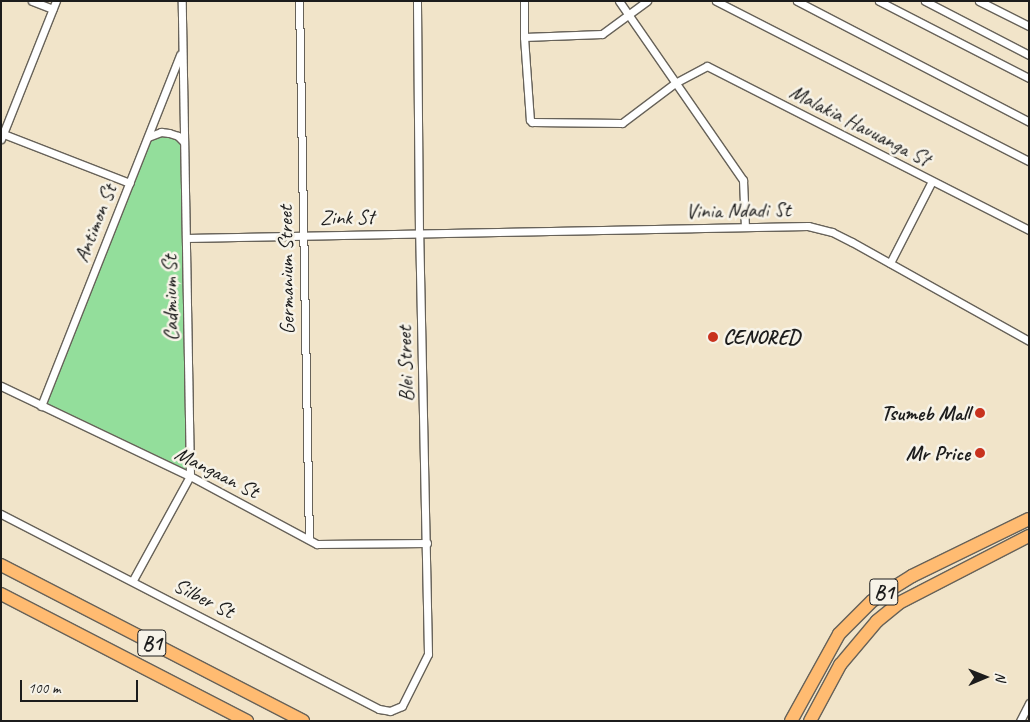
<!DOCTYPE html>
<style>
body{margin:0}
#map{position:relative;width:1030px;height:722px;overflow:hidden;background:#f1e4c9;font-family:Caveat,sans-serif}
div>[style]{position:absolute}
.green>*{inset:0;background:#93de9b}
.roads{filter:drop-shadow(1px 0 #676259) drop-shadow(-1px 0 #676259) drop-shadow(0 1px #676259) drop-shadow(0 -1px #676259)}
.street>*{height:7px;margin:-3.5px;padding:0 3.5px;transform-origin:3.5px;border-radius:3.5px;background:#fff}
.highway>*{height:12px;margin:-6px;padding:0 6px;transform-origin:6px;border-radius:6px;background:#ffbb71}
.dots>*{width:14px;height:14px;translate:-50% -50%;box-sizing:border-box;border:2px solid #f7f3e8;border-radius:50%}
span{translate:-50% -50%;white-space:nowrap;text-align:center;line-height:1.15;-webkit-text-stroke:5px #f7f3e8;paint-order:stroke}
.shield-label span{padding:1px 4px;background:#f7f3e8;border:1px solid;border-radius:4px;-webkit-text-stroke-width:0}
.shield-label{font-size:20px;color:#1c1c1c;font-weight:700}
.street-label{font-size:21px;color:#1c1c1c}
.poi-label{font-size:21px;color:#1c1c1c;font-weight:700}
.left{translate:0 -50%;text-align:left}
.right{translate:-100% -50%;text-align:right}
.frame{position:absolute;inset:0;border:2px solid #1c1c1c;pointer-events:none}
.north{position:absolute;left:960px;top:652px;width:50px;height:50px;-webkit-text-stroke:4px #f7f3e8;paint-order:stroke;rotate:89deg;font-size:14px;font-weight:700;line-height:20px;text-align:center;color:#1c1c1c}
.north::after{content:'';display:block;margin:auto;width:18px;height:22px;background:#1c1c1c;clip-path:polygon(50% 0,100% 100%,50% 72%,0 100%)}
.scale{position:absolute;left:20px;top:680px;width:118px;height:22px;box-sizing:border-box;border:2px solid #1c1c1c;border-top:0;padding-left:6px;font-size:15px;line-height:18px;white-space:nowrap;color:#1c1c1c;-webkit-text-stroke:4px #f7f3e8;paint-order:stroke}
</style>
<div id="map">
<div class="green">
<div style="clip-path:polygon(161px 132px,184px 142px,190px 476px,41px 406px,148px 137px)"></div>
</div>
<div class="roads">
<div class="street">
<div style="left:32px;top:1px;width:22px;rotate:21deg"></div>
<div style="left:299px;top:1px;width:538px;rotate:88.94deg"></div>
<div style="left:524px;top:1px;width:36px;rotate:90deg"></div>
<div style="left:524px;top:37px;width:83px;rotate:85.9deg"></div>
<div style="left:530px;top:120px;width:3px;rotate:45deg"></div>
<div style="left:532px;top:122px;width:90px;rotate:0.6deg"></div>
<div style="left:622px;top:123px;width:66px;rotate:-37deg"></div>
<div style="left:675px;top:83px;width:36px;rotate:-28deg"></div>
<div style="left:707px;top:66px;width:361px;rotate:27deg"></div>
<div style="left:619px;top:1px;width:218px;rotate:55.3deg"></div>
<div style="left:743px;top:180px;width:47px;rotate:87.6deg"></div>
<div style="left:716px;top:1px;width:352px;rotate:27.1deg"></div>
<div style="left:797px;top:1px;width:262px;rotate:27.5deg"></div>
<div style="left:879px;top:1px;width:169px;rotate:27.2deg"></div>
<div style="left:925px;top:1px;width:117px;rotate:27.4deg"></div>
<div style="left:979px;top:1px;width:56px;rotate:26.6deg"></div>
<div style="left:524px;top:37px;width:78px;rotate:-2.2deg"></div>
<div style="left:602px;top:34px;width:56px;rotate:-36.3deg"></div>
<div style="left:1px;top:133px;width:138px;rotate:21.2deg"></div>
<div style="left:148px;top:137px;width:14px;rotate:-21deg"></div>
<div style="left:161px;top:132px;width:8px;rotate:7deg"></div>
<div style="left:169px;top:133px;width:9px;rotate:18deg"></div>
<div style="left:178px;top:136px;width:8px;rotate:45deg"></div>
<div style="left:1px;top:139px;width:149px;rotate:-68.3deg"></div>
<div style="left:186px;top:238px;width:622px;rotate:-1.11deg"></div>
<div style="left:808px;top:226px;width:25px;rotate:14deg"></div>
<div style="left:832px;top:232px;width:22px;rotate:27deg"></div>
<div style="left:852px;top:242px;width:203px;rotate:29.2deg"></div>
<div style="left:890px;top:263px;width:92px;rotate:-62.9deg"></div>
<div style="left:1px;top:386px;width:209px;rotate:25.5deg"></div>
<div style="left:190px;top:476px;width:144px;rotate:28.2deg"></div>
<div style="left:317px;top:544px;width:110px;rotate:-0.5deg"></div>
<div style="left:41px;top:406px;width:378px;rotate:-68.4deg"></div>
<div style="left:1px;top:514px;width:425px;rotate:27.3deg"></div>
<div style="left:379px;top:709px;width:11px;rotate:10deg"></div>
<div style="left:390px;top:711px;width:13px;rotate:-23deg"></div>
<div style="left:402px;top:706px;width:58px;rotate:-63.4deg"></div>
<div style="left:428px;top:654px;width:421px;rotate:-91.2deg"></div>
<div style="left:419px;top:233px;width:232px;rotate:-90.5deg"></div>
<div style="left:133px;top:580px;width:119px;rotate:-61.3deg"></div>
<div style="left:190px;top:476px;width:475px;rotate:-91deg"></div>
<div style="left:1020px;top:721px;width:20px;rotate:-63deg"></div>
</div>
<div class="highway">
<div style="left:1px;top:565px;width:340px;rotate:27.3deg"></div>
<div style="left:1px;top:594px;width:277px;rotate:27.3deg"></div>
<div style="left:791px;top:721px;width:99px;rotate:-61.1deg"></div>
<div style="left:839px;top:634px;width:47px;rotate:-45deg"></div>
<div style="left:872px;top:601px;width:47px;rotate:-32deg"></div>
<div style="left:912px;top:576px;width:130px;rotate:-26deg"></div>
<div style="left:810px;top:721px;width:64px;rotate:-61.8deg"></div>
<div style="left:840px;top:665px;width:57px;rotate:-49.9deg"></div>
<div style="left:877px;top:621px;width:28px;rotate:-39deg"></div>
<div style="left:899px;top:603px;width:146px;rotate:-27.3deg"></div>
</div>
</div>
<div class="dots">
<div style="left:713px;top:337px;background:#c8321e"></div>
<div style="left:980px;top:413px;background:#c8321e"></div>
<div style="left:980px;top:453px;background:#c8321e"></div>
</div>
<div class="shield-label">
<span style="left:884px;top:592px">B1</span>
<span style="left:152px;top:643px">B1</span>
</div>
<div class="street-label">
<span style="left:860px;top:125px;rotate:27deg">Malakia Hauuanga St</span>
<span style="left:738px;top:210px;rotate:-1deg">Vinia Ndadi St</span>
<span style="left:347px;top:217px;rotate:-1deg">Zink St</span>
<span style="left:95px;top:223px;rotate:-68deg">Antimon St</span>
<span style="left:286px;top:270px;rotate:-91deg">Germanium Street</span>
<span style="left:170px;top:298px;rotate:-91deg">Cadmium St</span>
<span style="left:405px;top:364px;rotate:-92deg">Blei Street</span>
<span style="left:217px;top:472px;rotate:27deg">Mangaan St</span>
<span style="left:204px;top:598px;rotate:27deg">Silber St</span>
</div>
<div class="poi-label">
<span class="left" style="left:723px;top:337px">CENORED</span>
<span class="right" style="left:970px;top:413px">Tsumeb Mall</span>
<span class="right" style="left:970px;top:453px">Mr Price</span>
</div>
<div class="frame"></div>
<div class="north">N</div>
<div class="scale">100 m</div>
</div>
